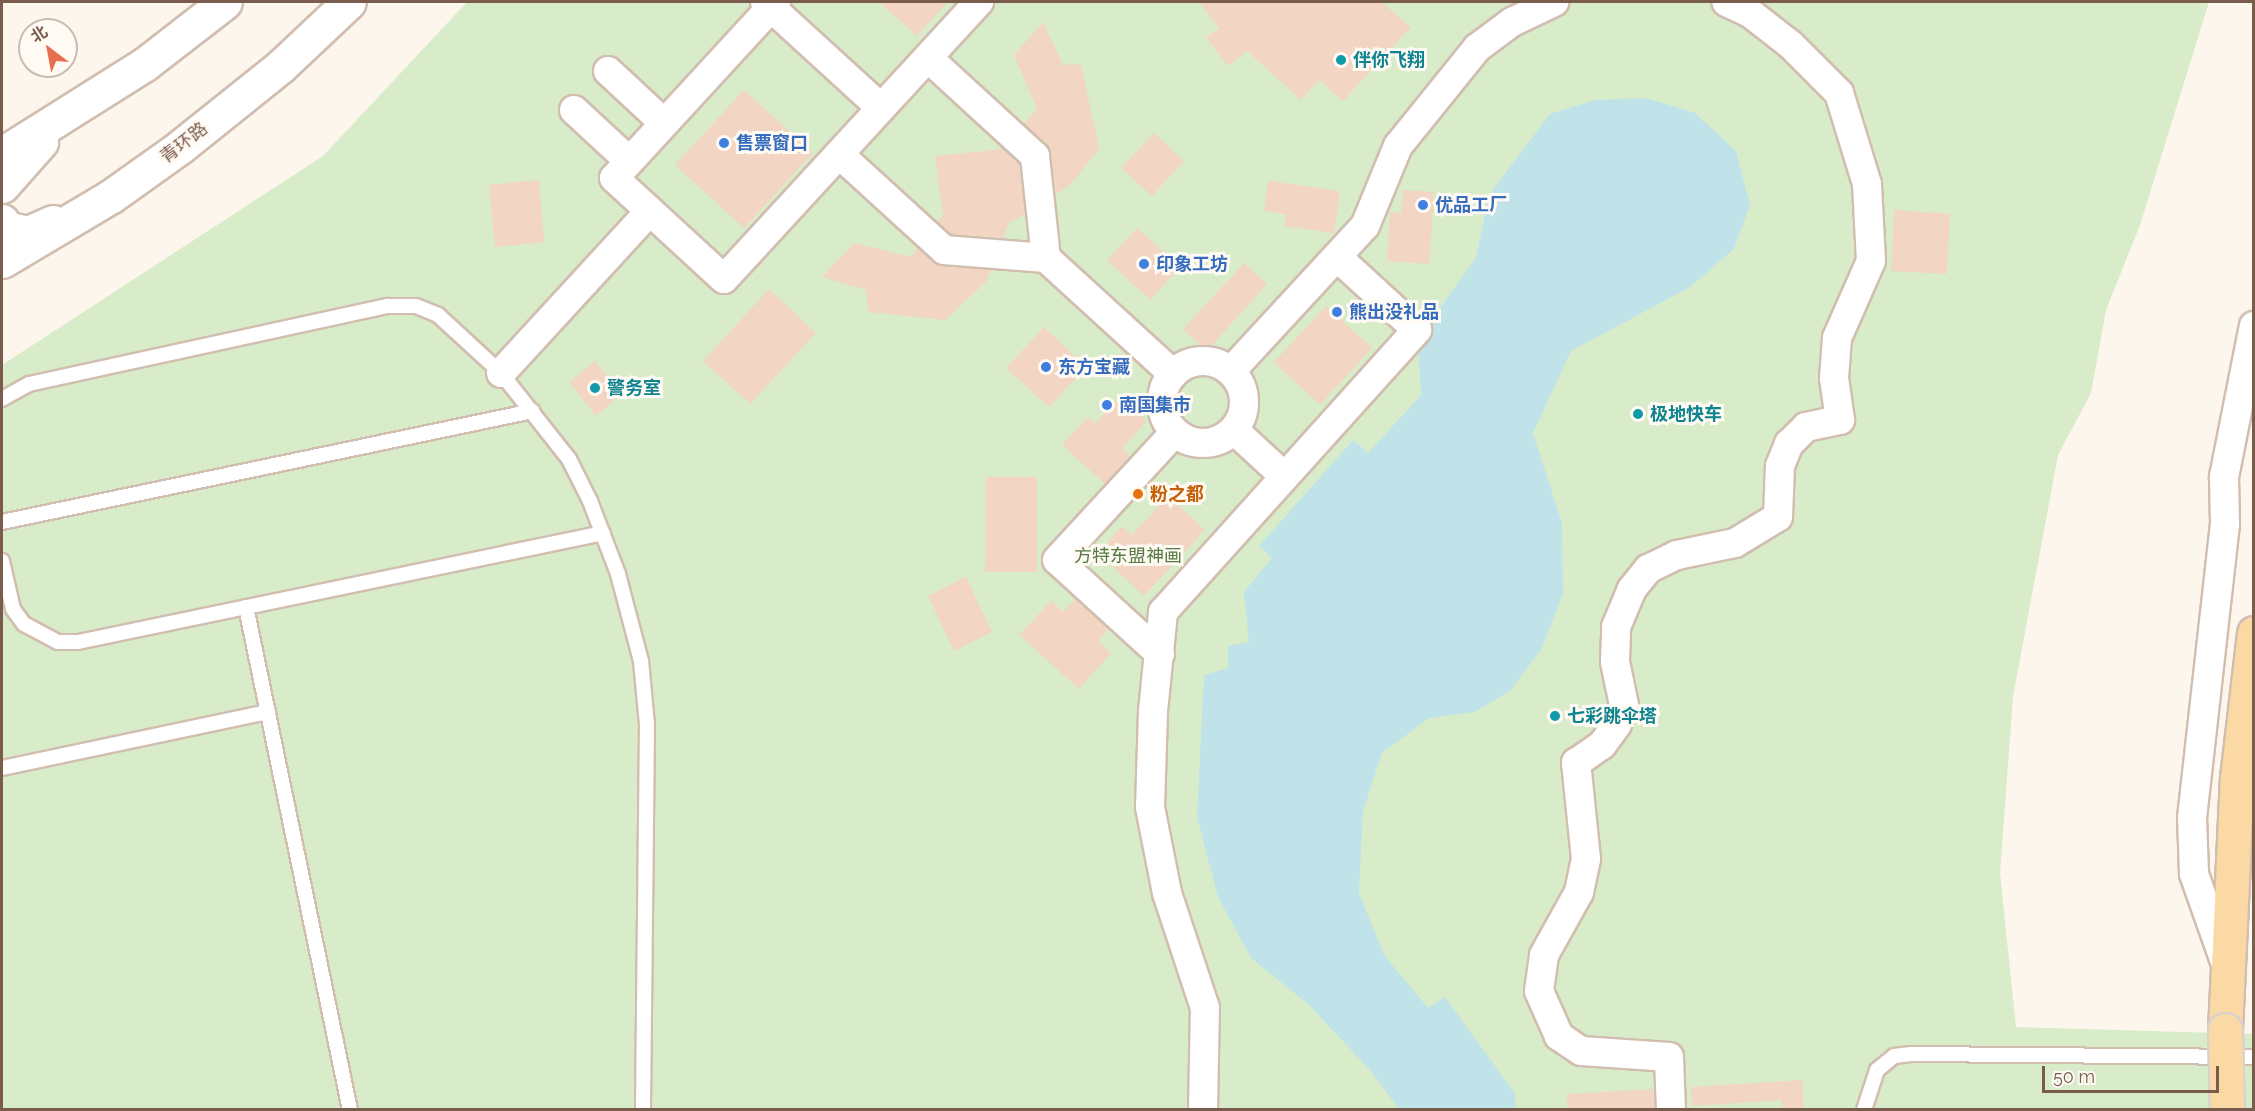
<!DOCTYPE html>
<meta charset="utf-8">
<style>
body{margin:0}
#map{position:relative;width:2255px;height:1111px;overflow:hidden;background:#fdf6ec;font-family:Raleway,"Noto Sans SC",sans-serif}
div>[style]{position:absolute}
.green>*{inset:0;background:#d8ecc9}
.water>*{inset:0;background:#bfe3e8}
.building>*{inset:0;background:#f3d5c3}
.roads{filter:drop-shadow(2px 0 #d1beb0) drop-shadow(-2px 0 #d1beb0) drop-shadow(0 2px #d1beb0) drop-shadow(0 -2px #d1beb0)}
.lane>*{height:14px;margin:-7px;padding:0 7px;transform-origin:7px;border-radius:7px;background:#fff}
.street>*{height:28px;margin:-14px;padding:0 14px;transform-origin:14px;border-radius:14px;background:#fff}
.street>.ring{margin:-14px;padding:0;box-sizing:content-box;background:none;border:28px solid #fff;border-radius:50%}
.secondary>*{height:33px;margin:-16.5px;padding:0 16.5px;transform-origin:16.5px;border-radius:16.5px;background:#fff}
.primary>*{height:33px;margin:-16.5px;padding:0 16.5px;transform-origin:16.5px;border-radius:16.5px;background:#fbd9a5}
.bridges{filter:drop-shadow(2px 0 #dad1cd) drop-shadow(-2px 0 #dad1cd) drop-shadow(0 2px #dad1cd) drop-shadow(0 -2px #dad1cd)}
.primary-bridge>*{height:33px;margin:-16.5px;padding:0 16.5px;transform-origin:16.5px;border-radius:16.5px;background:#fbd9a5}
.dots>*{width:16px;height:16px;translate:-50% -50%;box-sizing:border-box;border:3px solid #fffaf3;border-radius:50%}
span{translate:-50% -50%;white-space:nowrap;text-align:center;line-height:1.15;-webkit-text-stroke:6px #fffaf3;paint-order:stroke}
.culture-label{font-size:18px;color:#0d838f;font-weight:700}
.left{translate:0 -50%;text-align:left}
.street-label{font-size:18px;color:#7a5c4d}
.shop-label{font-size:18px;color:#366cbe;font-weight:700}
.food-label{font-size:18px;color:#c56008;font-weight:700}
.park-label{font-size:18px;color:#537a41}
.frame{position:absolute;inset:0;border:3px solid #7a5c4d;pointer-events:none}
.north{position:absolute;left:18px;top:18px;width:60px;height:60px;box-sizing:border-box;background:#fffaf3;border:2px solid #cabbb1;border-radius:50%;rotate:328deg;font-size:16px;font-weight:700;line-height:24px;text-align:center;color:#7a5c4d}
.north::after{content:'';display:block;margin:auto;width:21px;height:27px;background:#e76f51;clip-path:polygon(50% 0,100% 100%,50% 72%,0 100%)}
.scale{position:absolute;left:2042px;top:1066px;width:177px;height:27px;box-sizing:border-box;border:3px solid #7a5c4d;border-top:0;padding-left:8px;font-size:18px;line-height:21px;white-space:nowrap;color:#7a5c4d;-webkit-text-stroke:4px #fffaf3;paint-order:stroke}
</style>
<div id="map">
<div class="green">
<div style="clip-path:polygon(467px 2px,2209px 2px,2140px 225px,2106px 310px,2091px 393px,2058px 455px,2013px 697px,2000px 873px,2016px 1027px,2253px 1034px,2253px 1109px,2px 1110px,2px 365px,323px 156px)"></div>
</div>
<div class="water">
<div style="clip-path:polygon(1646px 98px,1695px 113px,1736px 151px,1750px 205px,1734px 249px,1690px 287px,1571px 351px,1533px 433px,1562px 523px,1563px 593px,1542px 648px,1511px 690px,1475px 712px,1429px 718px,1382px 753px,1363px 811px,1359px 893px,1384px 955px,1428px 1008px,1445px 997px,1514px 1092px,1516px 1109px,1399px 1109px,1370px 1070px,1308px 1004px,1251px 958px,1218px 897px,1197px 817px,1204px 675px,1228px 668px,1228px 646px,1249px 642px,1244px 592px,1272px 558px,1259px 546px,1353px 440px,1368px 453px,1421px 395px,1418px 338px,1476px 258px,1489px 195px,1550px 114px,1595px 100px)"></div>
</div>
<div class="building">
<div style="clip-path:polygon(879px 2px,948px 2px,917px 36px)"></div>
<div style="clip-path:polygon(1199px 2px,1381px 2px,1411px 27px,1343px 101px,1319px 80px,1301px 100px,1247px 51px,1228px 66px,1206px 37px,1219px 28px)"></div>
<div style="clip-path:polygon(1043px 22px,1063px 65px,1081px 64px,1099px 149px,1069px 186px,1056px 194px,1051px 153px,1024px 124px,1037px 109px,1014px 55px)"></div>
<div style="clip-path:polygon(744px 90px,813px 153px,744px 228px,675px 165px)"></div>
<div style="clip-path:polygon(1154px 133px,1184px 161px,1152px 196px,1121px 168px)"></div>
<div style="clip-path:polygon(1003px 149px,1019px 164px,1025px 214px,1009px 223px,1003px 238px,951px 234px,938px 222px,943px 215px,935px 156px)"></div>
<div style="clip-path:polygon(539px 180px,544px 242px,495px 247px,489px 185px)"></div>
<div style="clip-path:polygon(1268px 181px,1340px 191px,1334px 233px,1284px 226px,1286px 214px,1264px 211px)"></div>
<div style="clip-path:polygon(1403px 190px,1434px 192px,1429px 264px,1387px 261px,1390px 212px,1401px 213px)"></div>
<div style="clip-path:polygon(1894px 210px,1950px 214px,1947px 274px,1891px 271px)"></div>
<div style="clip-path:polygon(1137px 228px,1180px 267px,1150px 300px,1107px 260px)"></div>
<div style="clip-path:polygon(854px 243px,911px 257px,918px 248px,942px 266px,991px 270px,986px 282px,945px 320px,868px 312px,866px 290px,822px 277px)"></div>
<div style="clip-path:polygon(1244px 263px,1267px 284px,1207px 351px,1183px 329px)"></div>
<div style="clip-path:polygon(769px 289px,816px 333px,750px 404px,703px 361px)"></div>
<div style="clip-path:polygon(1326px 306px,1372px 348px,1320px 405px,1274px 362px)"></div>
<div style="clip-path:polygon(1044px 327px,1086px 367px,1049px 407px,1006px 368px)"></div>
<div style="clip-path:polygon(595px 361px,622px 394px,596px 416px,569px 382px)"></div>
<div style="clip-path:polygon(1120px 397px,1147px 421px,1122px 448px,1130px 456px,1105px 484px,1062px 445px,1088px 417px,1095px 424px)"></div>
<div style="clip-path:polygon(986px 477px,1037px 477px,1037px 572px,985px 572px)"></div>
<div style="clip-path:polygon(1168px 496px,1205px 530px,1144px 596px,1098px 553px,1122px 526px,1132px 535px)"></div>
<div style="clip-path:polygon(966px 577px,992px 632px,954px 651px,928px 596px)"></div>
<div style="clip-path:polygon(1075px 599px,1108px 629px,1098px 641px,1111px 653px,1079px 689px,1019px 635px,1051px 601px,1063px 612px)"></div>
<div style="clip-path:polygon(1802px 1080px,1804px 1110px,1783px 1110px,1782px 1100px,1692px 1106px,1691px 1087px)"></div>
<div style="clip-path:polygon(1653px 1089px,1654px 1108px,1567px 1110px,1567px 1094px)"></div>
</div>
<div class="roads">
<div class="lane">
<div style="left:2px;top:399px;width:31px;rotate:-29deg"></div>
<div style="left:29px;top:384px;width:367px;rotate:-12.3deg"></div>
<div style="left:388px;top:306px;width:28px"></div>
<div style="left:416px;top:306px;width:24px;rotate:22deg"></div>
<div style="left:438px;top:315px;width:86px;rotate:42.6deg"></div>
<div style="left:501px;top:373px;width:110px;rotate:51.7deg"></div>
<div style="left:569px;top:459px;width:47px;rotate:63.4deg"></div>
<div style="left:590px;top:501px;width:78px;rotate:69deg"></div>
<div style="left:618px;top:574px;width:90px;rotate:75.2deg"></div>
<div style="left:641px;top:661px;width:63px;rotate:84.6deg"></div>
<div style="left:647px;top:724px;width:386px;rotate:90.6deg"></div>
<div style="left:2px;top:522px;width:542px;rotate:-11.81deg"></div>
<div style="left:2px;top:561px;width:49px;rotate:77.1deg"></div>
<div style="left:13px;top:609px;width:19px;rotate:54deg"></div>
<div style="left:24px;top:624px;width:38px;rotate:28deg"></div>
<div style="left:58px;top:642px;width:20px"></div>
<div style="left:78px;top:642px;width:536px;rotate:-11.73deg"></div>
<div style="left:246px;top:607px;width:514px;rotate:78.32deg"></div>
<div style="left:2px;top:768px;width:272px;rotate:-11.9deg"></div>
<div style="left:1864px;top:1110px;width:42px;rotate:-72deg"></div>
<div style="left:1877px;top:1070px;width:22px;rotate:-39deg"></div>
<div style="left:1894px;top:1056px;width:17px;rotate:-7deg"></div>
<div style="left:1911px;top:1054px;width:343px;rotate:0.5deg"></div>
</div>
<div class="street">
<div style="left:765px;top:2px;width:157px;rotate:42.4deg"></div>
<div style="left:776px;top:2px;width:239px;rotate:132.6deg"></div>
<div style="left:614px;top:178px;width:149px;rotate:42.6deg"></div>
<div style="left:724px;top:279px;width:377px;rotate:-47.4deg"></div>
<div style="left:608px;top:71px;width:76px;rotate:42.9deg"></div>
<div style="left:574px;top:110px;width:75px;rotate:42.8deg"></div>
<div style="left:839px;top:154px;width:142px;rotate:42.4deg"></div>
<div style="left:944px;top:250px;width:102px;rotate:4.5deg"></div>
<div style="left:1046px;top:258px;width:103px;rotate:-96.2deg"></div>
<div style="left:1035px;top:156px;width:145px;rotate:-137.5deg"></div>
<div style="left:1046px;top:258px;width:172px;rotate:42.4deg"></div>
<div class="ring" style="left:1162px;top:361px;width:54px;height:54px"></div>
<div style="left:1231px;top:371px;width:197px;rotate:-47.3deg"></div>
<div style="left:1365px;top:226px;width:87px;rotate:-67.6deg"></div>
<div style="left:1398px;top:146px;width:126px;rotate:-51.1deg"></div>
<div style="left:1477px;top:48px;width:44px;rotate:-36.6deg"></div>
<div style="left:1512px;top:22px;width:47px;rotate:-25.5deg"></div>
<div style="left:501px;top:373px;width:220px;rotate:-47.4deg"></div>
<div style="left:1234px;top:430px;width:69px;rotate:42.7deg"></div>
<div style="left:1160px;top:654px;width:139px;rotate:-137.6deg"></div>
<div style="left:1057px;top:560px;width:174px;rotate:-47.3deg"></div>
<div style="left:2228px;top:970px;width:102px;rotate:-109.5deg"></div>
<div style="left:2194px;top:874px;width:56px;rotate:-92deg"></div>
<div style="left:2192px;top:818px;width:296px;rotate:-83.6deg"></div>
<div style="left:2225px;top:524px;width:47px;rotate:-91.2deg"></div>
<div style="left:2224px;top:477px;width:154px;rotate:-78.8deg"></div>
<div style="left:1203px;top:1110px;width:102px;rotate:-88.9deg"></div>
<div style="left:1205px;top:1008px;width:121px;rotate:-108.3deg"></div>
<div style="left:1167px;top:893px;width:88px;rotate:-101.2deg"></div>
<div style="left:1150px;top:807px;width:96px;rotate:-88.2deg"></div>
<div style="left:1153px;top:711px;width:100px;rotate:-84.2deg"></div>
<div style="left:1163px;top:612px;width:380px;rotate:-48deg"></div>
<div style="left:1417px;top:330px;width:108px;rotate:-137.6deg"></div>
<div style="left:1671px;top:1110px;width:53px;rotate:-92.2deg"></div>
<div style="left:1669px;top:1057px;width:88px;rotate:-176.1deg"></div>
<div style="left:1581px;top:1051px;width:27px;rotate:-146deg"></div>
<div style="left:1559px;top:1036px;width:49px;rotate:-114deg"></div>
<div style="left:1539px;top:991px;width:36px;rotate:-82deg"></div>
<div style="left:1544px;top:955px;width:72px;rotate:-60.9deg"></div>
<div style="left:1579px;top:892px;width:34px;rotate:-78deg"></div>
<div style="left:1586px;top:859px;width:97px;rotate:-95.9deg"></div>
<div style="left:1576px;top:763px;width:32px;rotate:-35deg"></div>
<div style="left:1602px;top:745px;width:26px;rotate:-54deg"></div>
<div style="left:1617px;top:724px;width:20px;rotate:-70deg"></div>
<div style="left:1624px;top:705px;width:44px;rotate:-101.8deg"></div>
<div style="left:1615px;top:662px;width:35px;rotate:-88deg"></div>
<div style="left:1616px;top:627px;width:41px;rotate:-67.2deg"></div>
<div style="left:1632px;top:589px;width:26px;rotate:-51deg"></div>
<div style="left:1648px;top:569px;width:32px;rotate:-26deg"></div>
<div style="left:1677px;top:555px;width:59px;rotate:-11.7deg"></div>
<div style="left:1735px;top:543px;width:50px;rotate:-31.2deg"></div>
<div style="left:1778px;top:517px;width:51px;rotate:-87.8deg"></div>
<div style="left:1780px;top:466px;width:24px;rotate:-68deg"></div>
<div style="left:1789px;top:444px;width:24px;rotate:-45deg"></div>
<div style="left:1806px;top:427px;width:35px;rotate:-12deg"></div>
<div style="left:1840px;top:420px;width:42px;rotate:-98.1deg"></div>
<div style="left:1834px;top:378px;width:40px;rotate:-85.7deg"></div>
<div style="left:1837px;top:338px;width:84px;rotate:-66.2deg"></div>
<div style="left:1871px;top:261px;width:77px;rotate:-93deg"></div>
<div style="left:1867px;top:184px;width:95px;rotate:-107.1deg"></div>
<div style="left:1839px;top:93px;width:68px;rotate:-135deg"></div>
<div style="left:1791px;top:45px;width:52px;rotate:-142deg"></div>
<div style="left:1750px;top:13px;width:26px;rotate:-155deg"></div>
</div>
<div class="secondary">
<div style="left:2px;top:154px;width:169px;rotate:-32.2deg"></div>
<div style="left:145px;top:64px;width:101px;rotate:-37.8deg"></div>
<div style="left:2px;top:186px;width:59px;rotate:-48.4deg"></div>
<div style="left:2px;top:221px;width:8px;rotate:60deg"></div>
<div style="left:6px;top:228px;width:23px;rotate:13deg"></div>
<div style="left:28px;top:233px;width:27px;rotate:-24deg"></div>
<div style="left:2px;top:261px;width:126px;rotate:-30.7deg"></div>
<div style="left:110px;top:197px;width:86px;rotate:-35.5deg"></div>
<div style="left:180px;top:147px;width:129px;rotate:-38.7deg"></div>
<div style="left:281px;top:66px;width:93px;rotate:-43.3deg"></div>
</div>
<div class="primary">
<div style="left:2225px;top:1030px;width:252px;rotate:-87.3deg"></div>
<div style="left:2237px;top:778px;width:146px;rotate:-83.3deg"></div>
</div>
</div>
<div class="bridges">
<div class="primary-bridge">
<div style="left:2225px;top:1030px;width:80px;rotate:88.6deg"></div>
</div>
</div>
<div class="dots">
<div style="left:1341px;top:60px;background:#0f9aa8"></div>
<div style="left:724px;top:143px;background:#3f7fe0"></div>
<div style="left:1423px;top:205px;background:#3f7fe0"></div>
<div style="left:1144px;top:264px;background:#3f7fe0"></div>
<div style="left:1337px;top:312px;background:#3f7fe0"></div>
<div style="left:1046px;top:367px;background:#3f7fe0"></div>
<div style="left:595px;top:388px;background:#0f9aa8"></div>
<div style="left:1107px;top:405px;background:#3f7fe0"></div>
<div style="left:1638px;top:414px;background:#0f9aa8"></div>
<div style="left:1138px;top:494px;background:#e8710a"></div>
<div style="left:1555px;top:716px;background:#0f9aa8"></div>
</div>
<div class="culture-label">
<span class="left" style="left:1353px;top:60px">伴你飞翔</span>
<span class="left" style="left:607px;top:388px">警务室</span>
<span class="left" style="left:1650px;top:414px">极地快车</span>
<span class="left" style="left:1567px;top:716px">七彩跳伞塔</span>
</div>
<div class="street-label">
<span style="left:184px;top:143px;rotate:-38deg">青环路</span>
</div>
<div class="shop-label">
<span class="left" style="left:736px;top:143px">售票窗口</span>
<span class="left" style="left:1435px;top:205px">优品工厂</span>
<span class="left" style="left:1156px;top:264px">印象工坊</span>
<span class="left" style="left:1349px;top:312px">熊出没礼品</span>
<span class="left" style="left:1058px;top:367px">东方宝藏</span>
<span class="left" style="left:1119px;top:405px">南国集市</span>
</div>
<div class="food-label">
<span class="left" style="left:1150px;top:494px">粉之都</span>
</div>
<div class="park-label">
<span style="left:1128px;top:556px">方特东盟神画</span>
</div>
<div class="frame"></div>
<div class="north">北</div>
<div class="scale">50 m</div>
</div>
